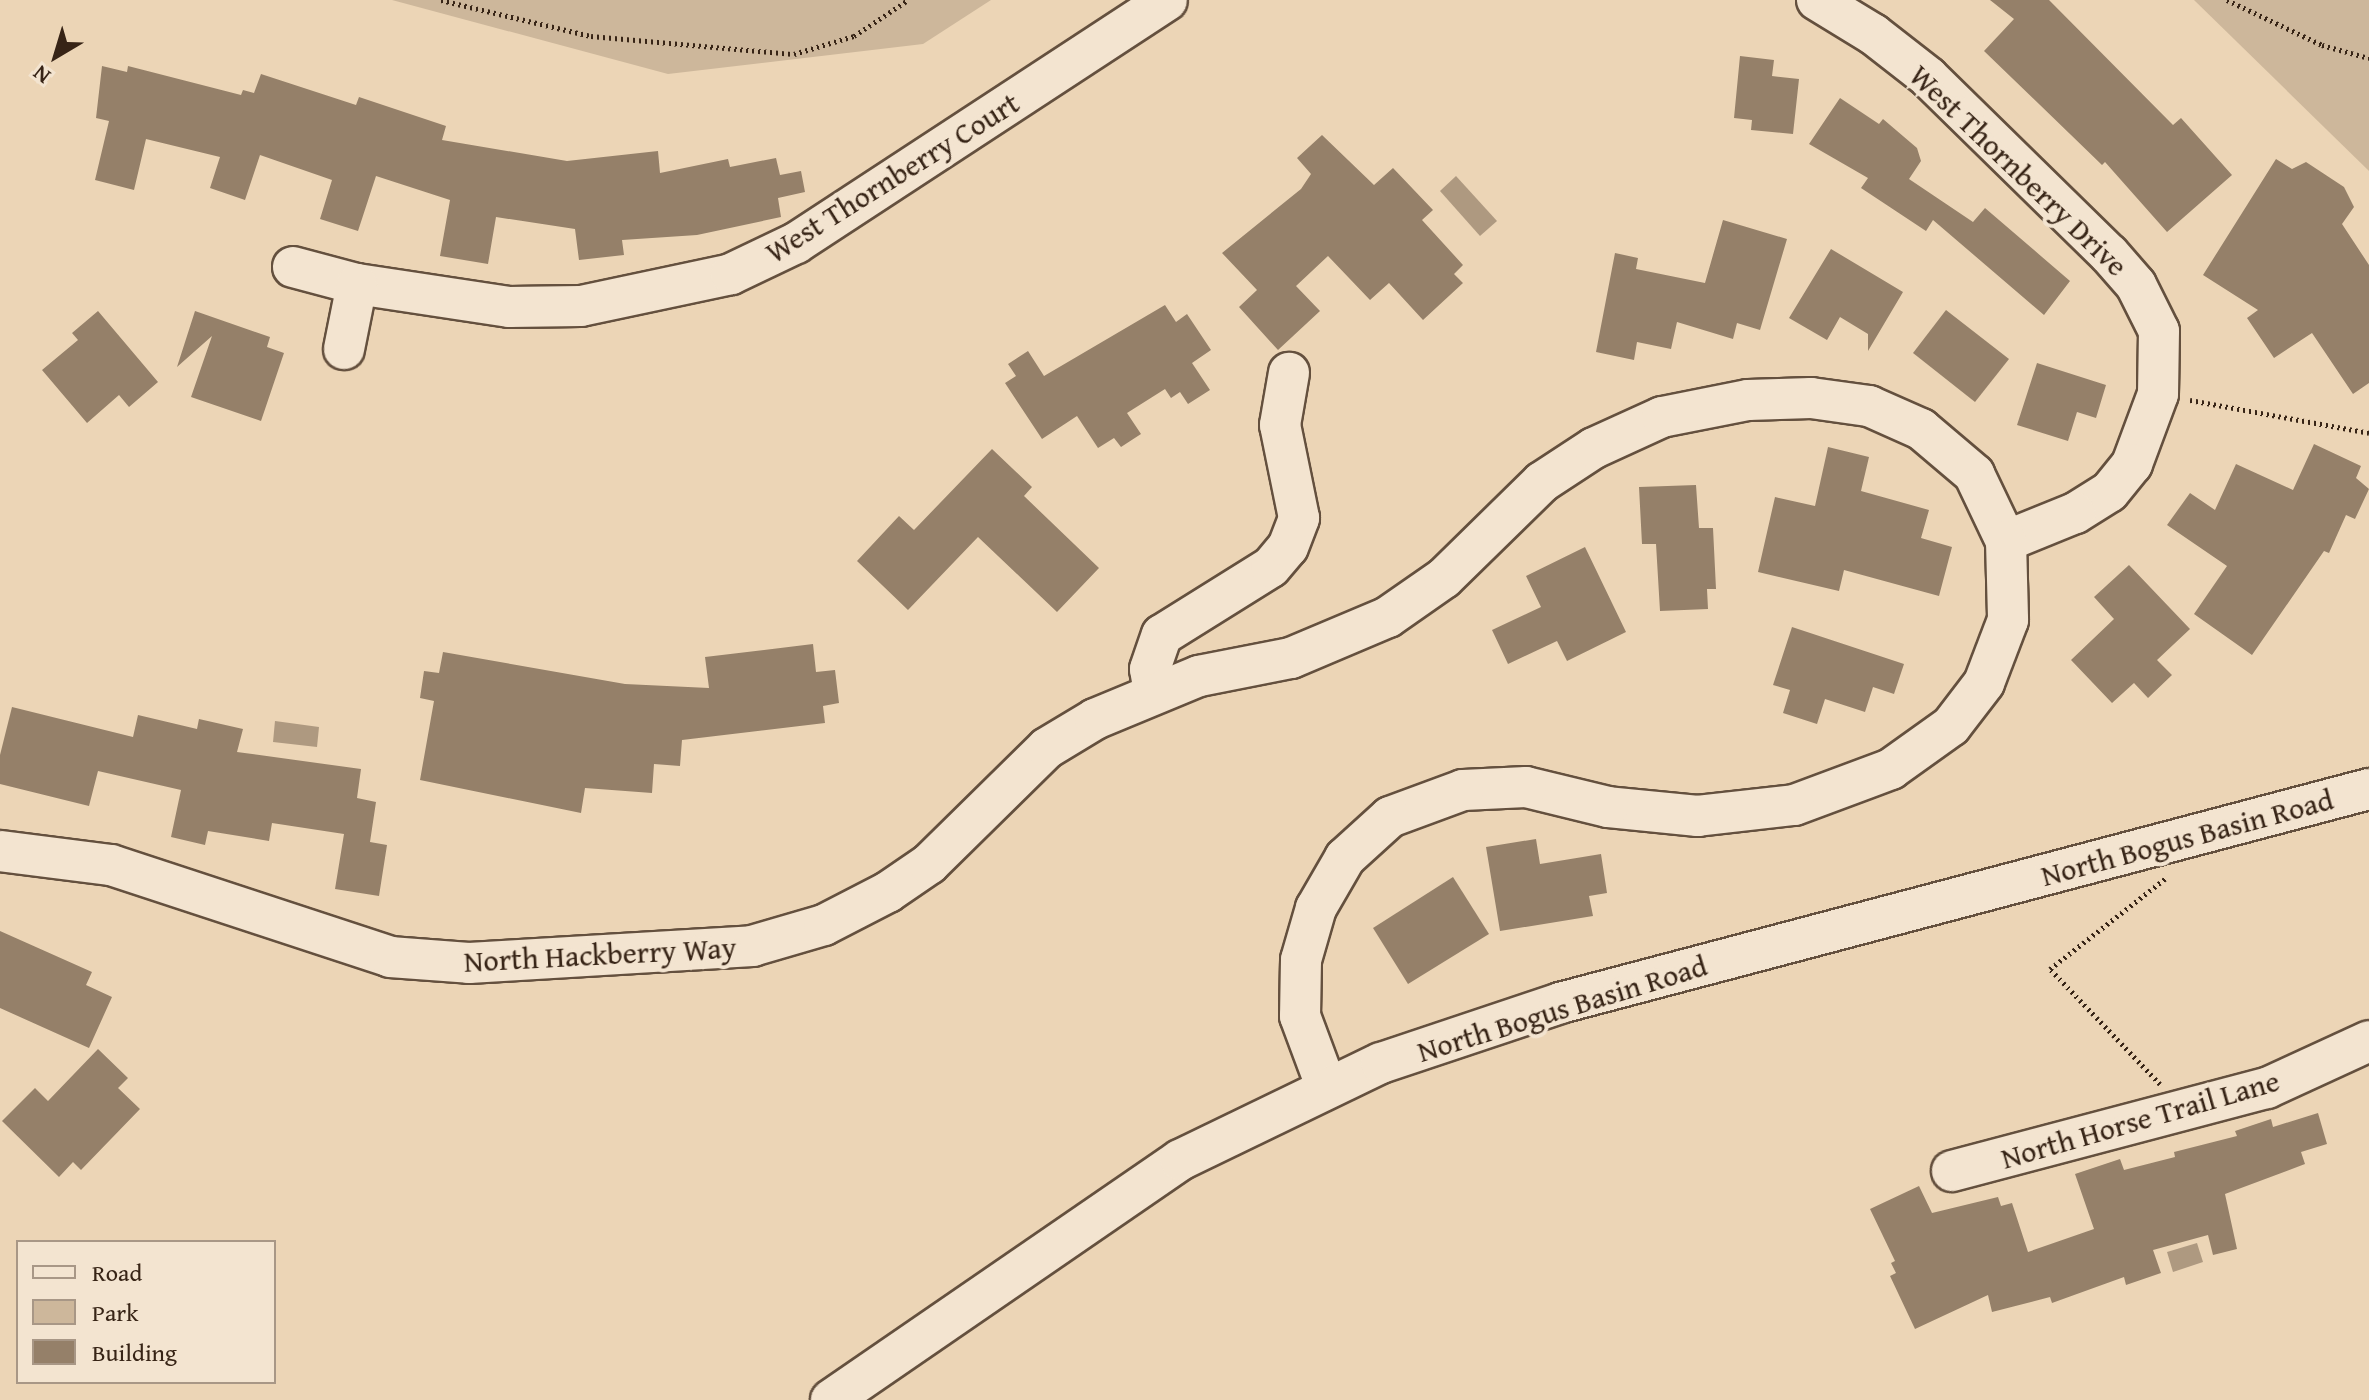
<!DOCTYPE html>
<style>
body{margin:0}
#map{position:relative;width:2369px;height:1400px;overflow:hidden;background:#ecd5b6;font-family:"Gentium Book Plus",serif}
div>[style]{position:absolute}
.green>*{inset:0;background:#cdb79b}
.water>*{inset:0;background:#ae9980}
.building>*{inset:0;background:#958069}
.path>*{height:5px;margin-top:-2.5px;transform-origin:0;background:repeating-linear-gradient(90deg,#372416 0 2px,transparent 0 6px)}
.roads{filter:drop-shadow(2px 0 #64503e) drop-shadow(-2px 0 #64503e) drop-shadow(0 2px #64503e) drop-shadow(0 -2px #64503e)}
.minor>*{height:40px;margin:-20px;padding:0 20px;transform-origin:20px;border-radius:20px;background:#f3e4d0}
span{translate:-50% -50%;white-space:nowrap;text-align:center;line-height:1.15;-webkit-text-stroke:8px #f3e4d0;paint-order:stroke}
.street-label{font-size:30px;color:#372416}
.legend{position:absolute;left:16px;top:1240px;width:260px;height:144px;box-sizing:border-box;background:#f3e4d0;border:2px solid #a89786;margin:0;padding:10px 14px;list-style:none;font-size:24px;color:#372416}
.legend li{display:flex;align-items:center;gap:16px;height:40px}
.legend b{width:40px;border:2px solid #a89786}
.north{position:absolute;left:16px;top:16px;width:80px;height:80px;-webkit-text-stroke:6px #f3e4d0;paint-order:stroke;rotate:218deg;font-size:22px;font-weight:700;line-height:32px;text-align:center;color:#372416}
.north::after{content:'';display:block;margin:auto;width:28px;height:36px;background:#372416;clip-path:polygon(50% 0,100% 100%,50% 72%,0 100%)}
</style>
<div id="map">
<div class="green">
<div style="clip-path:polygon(392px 0,991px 0,923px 44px,668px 74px)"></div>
<div style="clip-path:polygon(2194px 0,2369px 0,2369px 171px)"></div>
</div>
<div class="water">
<div style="clip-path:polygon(1456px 176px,1497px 221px,1480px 236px,1440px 191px)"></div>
<div style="clip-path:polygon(275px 721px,319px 727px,317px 747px,273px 742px)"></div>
<div style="clip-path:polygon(2197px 1243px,2203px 1262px,2173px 1272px,2167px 1252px)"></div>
</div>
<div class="building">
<div style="clip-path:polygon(1990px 0,2049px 0,2173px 125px,2181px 118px,2232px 175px,2167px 232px,2105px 162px,2102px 165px,1984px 51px,2014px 19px)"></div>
<div style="clip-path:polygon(1740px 56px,1774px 60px,1772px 76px,1799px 79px,1793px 134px,1751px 130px,1752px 120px,1734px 118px)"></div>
<div style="clip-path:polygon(102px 66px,127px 72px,128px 66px,241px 95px,243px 90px,254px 93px,261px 74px,356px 105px,359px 97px,446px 126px,442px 140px,567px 161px,658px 151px,660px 173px,728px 159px,730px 167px,776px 158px,780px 175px,801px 171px,805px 192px,778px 198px,781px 217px,697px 235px,622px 240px,624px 255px,579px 260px,575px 229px,496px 217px,488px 264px,440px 256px,450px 200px,376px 176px,358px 231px,320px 219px,332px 180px,260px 155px,245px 200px,210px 188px,220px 157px,146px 139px,134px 190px,95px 180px,109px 121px,96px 118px)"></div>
<div style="clip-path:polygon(1840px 98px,1879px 124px,1883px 119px,1917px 148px,1921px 161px,1909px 179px,1973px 222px,1985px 208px,2070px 281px,2044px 315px,1933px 220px,1926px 231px,1861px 188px,1868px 178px,1809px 144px)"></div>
<div style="clip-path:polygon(1322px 135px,1374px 185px,1393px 168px,1433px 210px,1422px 220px,1463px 265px,1454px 274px,1463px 283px,1423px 320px,1389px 283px,1370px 300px,1328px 256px,1296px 286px,1320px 311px,1278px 350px,1239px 307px,1257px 290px,1222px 253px,1301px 189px,1311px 174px,1297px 158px)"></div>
<div style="clip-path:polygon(2276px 159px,2292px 169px,2306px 162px,2344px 187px,2354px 207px,2342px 224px,2369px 265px,2369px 383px,2353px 394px,2312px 333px,2274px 358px,2247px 318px,2258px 310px,2203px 275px)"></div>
<div style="clip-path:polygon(1723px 220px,1787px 239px,1760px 330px,1737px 323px,1733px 339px,1677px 322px,1671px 349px,1637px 342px,1634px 360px,1596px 352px,1615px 253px,1638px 258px,1636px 269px,1705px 283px)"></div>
<div style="clip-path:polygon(1831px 249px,1903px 292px,1868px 351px,1868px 334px,1840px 317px,1827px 340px,1789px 318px)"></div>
<div style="clip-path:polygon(1165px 305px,1176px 322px,1187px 314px,1211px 350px,1192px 363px,1210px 390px,1188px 404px,1180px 392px,1171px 398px,1165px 389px,1127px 413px,1141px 434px,1121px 447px,1114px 438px,1098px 448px,1077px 416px,1042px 439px,1005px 383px,1016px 376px,1008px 364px,1028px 351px,1044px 376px)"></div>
<div style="clip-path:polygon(1946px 310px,2009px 359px,1975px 402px,1913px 353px)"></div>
<div style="clip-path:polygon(98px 311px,158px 382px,129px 407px,119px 395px,87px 423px,42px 370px,78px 340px,72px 333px)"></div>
<div style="clip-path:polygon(195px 311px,270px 337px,267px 347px,284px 353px,261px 421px,191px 397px,212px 336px,177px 367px)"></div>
<div style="clip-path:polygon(2037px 363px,2106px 385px,2096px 418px,2077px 412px,2068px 441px,2017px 425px)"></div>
<div style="clip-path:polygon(2314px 444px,2361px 466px,2356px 478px,2369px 489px,2355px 519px,2346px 515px,2329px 553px,2324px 551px,2252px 655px,2194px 614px,2227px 566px,2167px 525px,2190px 493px,2215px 510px,2236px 464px,2293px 490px)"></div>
<div style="clip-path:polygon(1828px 447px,1869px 457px,1861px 491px,1929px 510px,1921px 538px,1952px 547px,1939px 596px,1844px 570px,1839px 591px,1758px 572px,1775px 497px,1815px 506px)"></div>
<div style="clip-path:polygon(992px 449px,1032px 487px,1024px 496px,1099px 568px,1057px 612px,978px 537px,908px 610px,857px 561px,899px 516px,914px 530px)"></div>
<div style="clip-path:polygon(1696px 485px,1699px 528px,1713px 528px,1716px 589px,1707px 589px,1708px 609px,1660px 611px,1656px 544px,1642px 544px,1639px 487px)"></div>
<div style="clip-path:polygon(1585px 547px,1626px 632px,1567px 661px,1557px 641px,1508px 664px,1492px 630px,1541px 607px,1526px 576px)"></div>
<div style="clip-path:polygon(2129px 565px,2190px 629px,2157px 660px,2172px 675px,2148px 698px,2134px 683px,2112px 703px,2071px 660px,2114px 619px,2094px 597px)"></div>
<div style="clip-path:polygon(1792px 627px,1904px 664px,1894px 694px,1873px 687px,1865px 712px,1825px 699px,1817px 724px,1783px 713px,1790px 690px,1773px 685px)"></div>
<div style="clip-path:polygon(813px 644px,816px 672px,835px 670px,839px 703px,823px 706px,825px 723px,682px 740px,680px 766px,654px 764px,652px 793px,585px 788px,581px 813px,420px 780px,434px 701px,420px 698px,424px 671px,439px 673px,443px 652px,625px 684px,709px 688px,705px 657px)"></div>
<div style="clip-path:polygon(12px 707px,133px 737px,138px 715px,197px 729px,199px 719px,243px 729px,237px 752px,361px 769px,357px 798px,376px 802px,370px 842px,387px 845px,379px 896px,335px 889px,344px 834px,272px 823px,269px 841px,208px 831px,205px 845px,171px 837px,181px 790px,98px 771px,89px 806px,0 784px,0 755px)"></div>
<div style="clip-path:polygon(1536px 839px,1540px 864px,1601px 854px,1607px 893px,1589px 896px,1593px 916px,1500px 931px,1486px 847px)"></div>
<div style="clip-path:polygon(1453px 877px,1489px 934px,1408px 984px,1373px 928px)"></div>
<div style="clip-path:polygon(0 931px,92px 972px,86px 985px,112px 997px,89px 1048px,0 1008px)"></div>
<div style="clip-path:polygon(98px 1049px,128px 1078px,118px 1088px,140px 1109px,81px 1170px,73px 1162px,59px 1177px,2px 1121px,35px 1088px,48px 1101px)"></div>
<div style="clip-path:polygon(2318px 1113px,2327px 1144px,2301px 1152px,2305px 1164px,2225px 1194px,2237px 1249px,2213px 1255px,2208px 1235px,2153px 1250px,2161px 1273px,2126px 1285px,2124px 1277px,2052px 1303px,2050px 1297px,1992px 1312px,1988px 1295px,1915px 1329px,1890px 1276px,1896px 1273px,1891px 1263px,1895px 1261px,1870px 1209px,1919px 1186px,1932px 1213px,1998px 1197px,2001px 1206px,2012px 1203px,2028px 1252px,2094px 1229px,2075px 1174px,2120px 1159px,2124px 1170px,2175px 1157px,2174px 1152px,2237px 1136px,2235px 1131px,2271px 1119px,2273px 1127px)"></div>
</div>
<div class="path">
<div style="left:441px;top:0;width:154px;rotate:13.5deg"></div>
<div style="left:591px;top:36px;width:204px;rotate:5.1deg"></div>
<div style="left:794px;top:54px;width:63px;rotate:-16.7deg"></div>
<div style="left:854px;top:36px;width:65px;rotate:-33.7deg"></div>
<div style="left:2227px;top:0;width:105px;rotate:25.3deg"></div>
<div style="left:2322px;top:45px;width:49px;rotate:15.5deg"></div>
<div style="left:2190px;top:400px;width:182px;rotate:10.4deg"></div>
<div style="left:2160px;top:1084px;width:159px;rotate:-133.7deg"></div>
<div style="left:2050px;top:969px;width:147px;rotate:-38.1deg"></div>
</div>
<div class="roads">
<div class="minor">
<div style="left:1817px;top:0;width:66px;rotate:31.3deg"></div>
<div style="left:1873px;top:34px;width:70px;rotate:38deg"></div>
<div style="left:1928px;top:77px;width:253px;rotate:44.4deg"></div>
<div style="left:2109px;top:254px;width:41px;rotate:48.9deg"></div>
<div style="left:2136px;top:285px;width:51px;rotate:63.4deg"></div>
<div style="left:2159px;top:331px;width:63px;rotate:90.9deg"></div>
<div style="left:2158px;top:394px;width:75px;rotate:110.4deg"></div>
<div style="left:2132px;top:464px;width:36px;rotate:129deg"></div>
<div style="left:2109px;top:492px;width:40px;rotate:148deg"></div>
<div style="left:2075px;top:513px;width:74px;rotate:157.9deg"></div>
<div style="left:293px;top:267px;width:66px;rotate:14.9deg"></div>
<div style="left:357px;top:284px;width:154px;rotate:8.6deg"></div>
<div style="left:509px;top:307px;width:72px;rotate:-0.8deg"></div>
<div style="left:581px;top:306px;width:153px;rotate:-12deg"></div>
<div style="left:731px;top:274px;width:72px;rotate:-25.5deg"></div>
<div style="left:796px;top:243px;width:443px;rotate:-33.2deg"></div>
<div style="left:344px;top:349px;width:66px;rotate:-78.7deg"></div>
<div style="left:1154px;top:692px;width:23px;rotate:-100deg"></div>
<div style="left:1150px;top:669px;width:36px;rotate:-71deg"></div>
<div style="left:1162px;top:635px;width:128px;rotate:-32deg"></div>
<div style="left:1271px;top:567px;width:26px;rotate:-50deg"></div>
<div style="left:1288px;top:547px;width:31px;rotate:-69deg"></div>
<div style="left:1299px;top:518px;width:95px;rotate:-101.5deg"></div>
<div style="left:1280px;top:425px;width:53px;rotate:-80.2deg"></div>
<div style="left:0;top:851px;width:112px;rotate:7.2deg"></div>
<div style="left:111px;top:865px;width:294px;rotate:18.2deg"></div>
<div style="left:390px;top:957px;width:79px;rotate:4.3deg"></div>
<div style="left:469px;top:963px;width:284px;rotate:-3.4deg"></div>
<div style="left:752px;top:946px;width:75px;rotate:-16.3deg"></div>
<div style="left:824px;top:925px;width:72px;rotate:-27.3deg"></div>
<div style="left:888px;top:892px;width:50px;rotate:-34.3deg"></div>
<div style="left:929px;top:864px;width:165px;rotate:-44.5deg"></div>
<div style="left:1047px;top:748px;width:56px;rotate:-31.1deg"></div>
<div style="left:1095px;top:719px;width:113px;rotate:-22.5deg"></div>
<div style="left:1199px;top:676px;width:94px;rotate:-11.1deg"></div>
<div style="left:1291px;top:658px;width:105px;rotate:-22.9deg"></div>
<div style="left:1388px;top:617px;width:68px;rotate:-34.9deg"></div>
<div style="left:1444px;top:578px;width:137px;rotate:-44.4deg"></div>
<div style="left:1542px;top:482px;width:62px;rotate:-33.2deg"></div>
<div style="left:1594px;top:448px;width:75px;rotate:-24.5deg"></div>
<div style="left:1662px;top:417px;width:88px;rotate:-11.2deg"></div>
<div style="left:1748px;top:400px;width:63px;rotate:-1.8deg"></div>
<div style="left:1811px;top:398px;width:59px;rotate:7.9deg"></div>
<div style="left:1869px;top:406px;width:57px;rotate:23.9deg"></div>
<div style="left:1921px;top:429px;width:70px;rotate:40.3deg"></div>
<div style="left:1974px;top:474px;width:74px;rotate:64.5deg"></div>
<div style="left:2006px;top:541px;width:79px;rotate:88.5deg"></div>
<div style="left:2008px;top:620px;width:67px;rotate:110.9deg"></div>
<div style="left:1984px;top:683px;width:54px;rotate:127.5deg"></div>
<div style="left:1951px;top:726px;width:74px;rotate:144.4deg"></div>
<div style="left:1891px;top:769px;width:103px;rotate:159.6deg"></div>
<div style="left:1794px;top:805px;width:97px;rotate:173.5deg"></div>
<div style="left:1698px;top:816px;width:90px;rotate:-174.3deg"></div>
<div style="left:1608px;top:807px;width:84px;rotate:-166.3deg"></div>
<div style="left:1526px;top:787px;width:63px;rotate:177.3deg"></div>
<div style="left:1463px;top:790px;width:78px;rotate:159.7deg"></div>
<div style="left:1390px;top:817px;width:61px;rotate:137.7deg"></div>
<div style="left:1345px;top:858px;width:58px;rotate:120.1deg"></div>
<div style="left:1316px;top:908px;width:54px;rotate:106.1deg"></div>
<div style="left:1301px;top:960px;width:56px;rotate:91deg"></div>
<div style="left:1300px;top:1016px;width:75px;rotate:69.6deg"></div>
<div style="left:1952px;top:1171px;width:326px;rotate:-14.8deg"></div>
<div style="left:2267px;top:1088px;width:112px;rotate:-24.7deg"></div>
<div style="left:831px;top:1400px;width:424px;rotate:-34.5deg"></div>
<div style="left:1180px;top:1160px;width:223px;rotate:-25.8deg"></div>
<div style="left:1381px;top:1063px;width:189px;rotate:-18.5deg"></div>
<div style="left:1560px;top:1003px;width:837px;rotate:-14.82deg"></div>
</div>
</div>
<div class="street-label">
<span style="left:2019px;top:170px;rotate:44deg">West Thornberry Drive</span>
<span style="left:892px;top:177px;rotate:-32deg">West Thornberry Court</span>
<span style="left:2187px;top:837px;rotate:-15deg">North Bogus Basin Road</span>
<span style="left:600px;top:954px;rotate:-3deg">North Hackberry Way</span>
<span style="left:1562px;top:1008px;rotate:-17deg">North Bogus Basin Road</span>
<span style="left:2140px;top:1119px;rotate:-16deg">North Horse Trail Lane</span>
</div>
<ul class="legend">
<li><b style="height:10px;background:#f3e4d0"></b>Road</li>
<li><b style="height:22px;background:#cdb79b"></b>Park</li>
<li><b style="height:22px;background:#958069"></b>Building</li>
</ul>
<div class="north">N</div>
</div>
